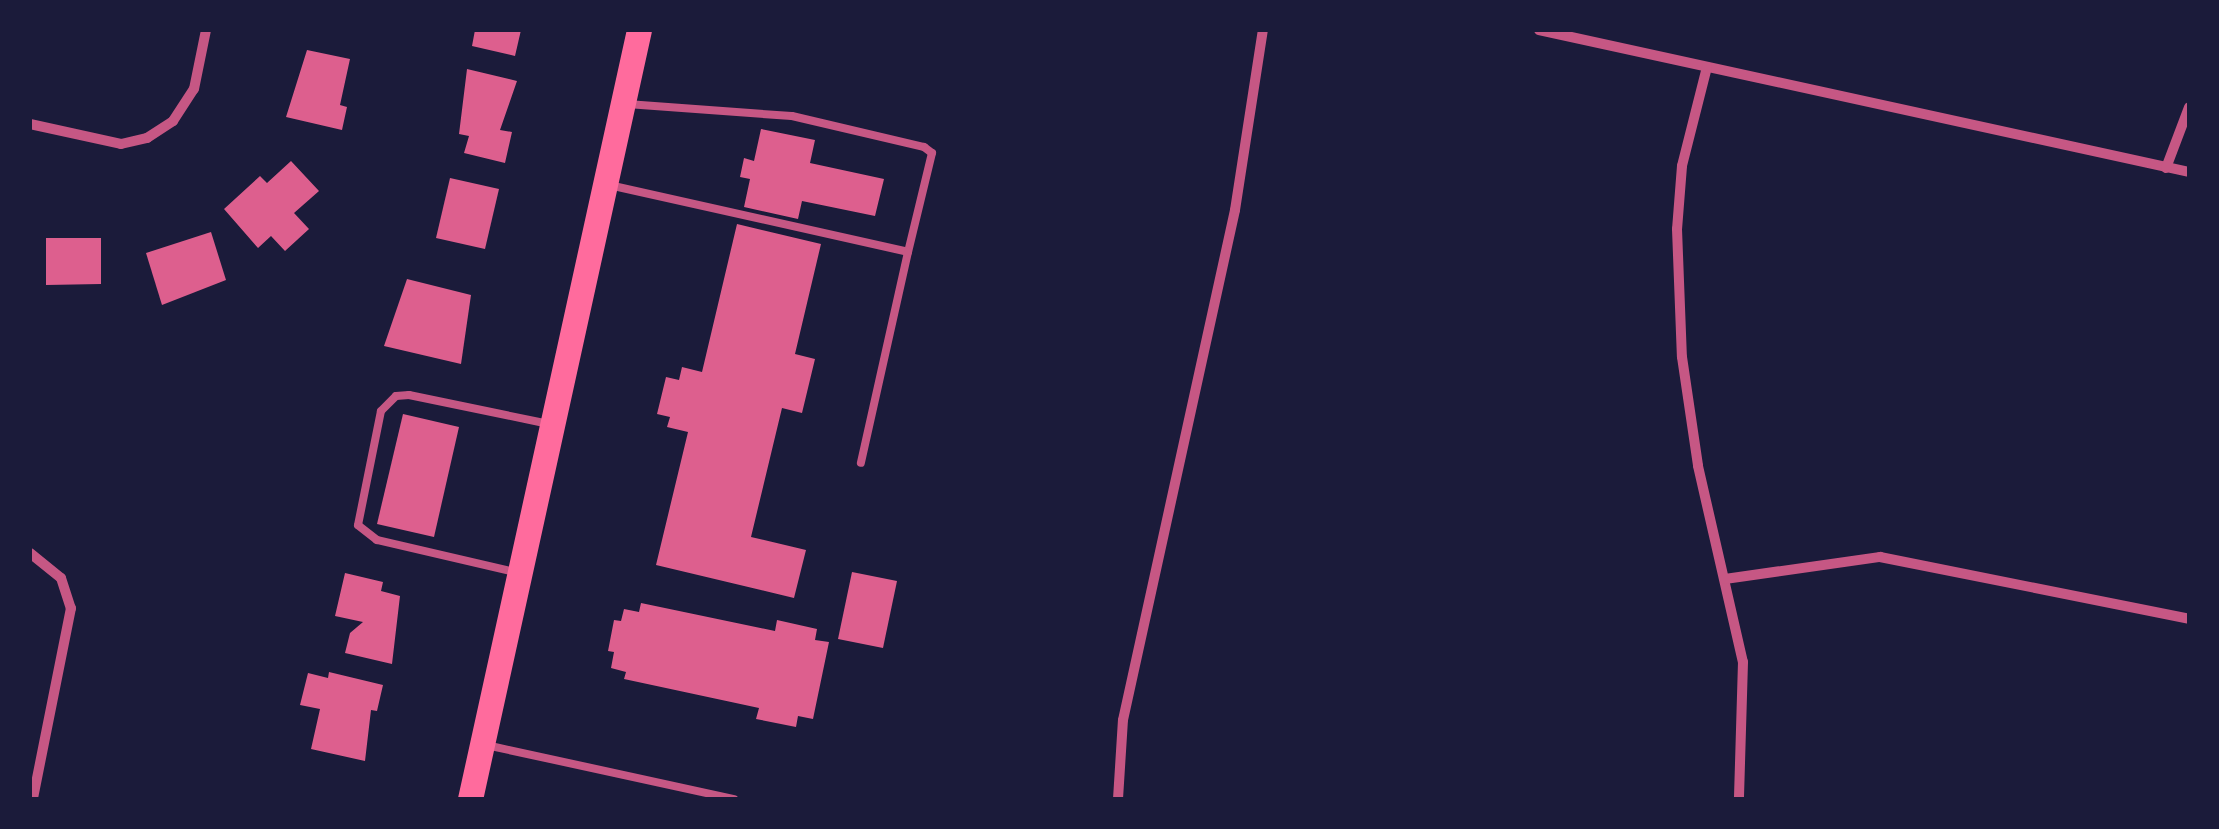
<!DOCTYPE html>
<style>
body{margin:0}
#map{position:relative;width:2219px;height:829px;overflow:hidden;background:#1b1b3a;font-family:"PT Sans Narrow",sans-serif}
div>[style]{position:absolute}
.building>*{inset:0;background:#dd5f8e}
.service>*{height:8px;margin:-4px;padding:0 4px;transform-origin:4px;border-radius:4px;background:#c65784}
.minor>*{height:10px;margin:-5px;padding:0 5px;transform-origin:5px;border-radius:5px;background:#c65784}
.primary>*{height:25px;margin:-12.5px;padding:0 12.5px;transform-origin:12.5px;border-radius:12.5px;background:#ff6b9d}
span{translate:-50% -50%;white-space:nowrap;text-align:center;line-height:1.15;-webkit-text-stroke:8px #1b1b3a;paint-order:stroke}
.frame{position:absolute;inset:0;border:32px solid #1b1b3a;pointer-events:none}
</style>
<div id="map">
<div class="building">
<div style="clip-path:polygon(475px 30px,521px 30px,515px 56px,472px 46px)"></div>
<div style="clip-path:polygon(307px 50px,350px 59px,340px 105px,347px 107px,342px 130px,286px 117px)"></div>
<div style="clip-path:polygon(467px 69px,517px 81px,500px 130px,512px 132px,505px 163px,464px 153px,469px 136px,459px 134px)"></div>
<div style="clip-path:polygon(761px 129px,815px 140px,810px 163px,884px 179px,875px 216px,802px 201px,798px 219px,744px 207px,750px 179px,740px 177px,744px 158px,754px 161px)"></div>
<div style="clip-path:polygon(291px 161px,319px 191px,294px 213px,309px 229px,285px 251px,271px 236px,258px 248px,224px 209px,260px 176px,267px 183px)"></div>
<div style="clip-path:polygon(450px 178px,499px 189px,485px 249px,436px 238px)"></div>
<div style="clip-path:polygon(737px 224px,821px 244px,795px 354px,815px 359px,802px 413px,782px 408px,751px 537px,806px 550px,794px 598px,656px 565px,688px 432px,667px 427px,670px 417px,657px 414px,666px 377px,679px 380px,682px 367px,702px 372px)"></div>
<div style="clip-path:polygon(211px 232px,226px 280px,162px 305px,146px 253px)"></div>
<div style="clip-path:polygon(46px 238px,101px 238px,101px 284px,46px 285px)"></div>
<div style="clip-path:polygon(407px 279px,471px 295px,461px 364px,384px 346px)"></div>
<div style="clip-path:polygon(403px 414px,459px 427px,434px 537px,377px 524px)"></div>
<div style="clip-path:polygon(852px 572px,897px 581px,883px 648px,838px 639px)"></div>
<div style="clip-path:polygon(345px 573px,383px 582px,381px 591px,400px 596px,392px 664px,345px 653px,350px 633px,363px 622px,335px 616px)"></div>
<div style="clip-path:polygon(641px 603px,775px 631px,777px 620px,817px 629px,815px 640px,829px 642px,813px 719px,798px 716px,796px 727px,756px 719px,759px 708px,624px 679px,626px 672px,611px 668px,614px 652px,608px 651px,614px 620px,621px 621px,624px 609px,639px 612px)"></div>
<div style="clip-path:polygon(329px 672px,383px 685px,377px 711px,371px 710px,365px 761px,311px 749px,320px 709px,300px 705px,308px 673px,328px 678px)"></div>
</div>
<div class="service">
<div style="left:627px;top:104px;width:165px;rotate:4.2deg"></div>
<div style="left:792px;top:116px;width:136px;rotate:13.2deg"></div>
<div style="left:924px;top:147px;width:10px;rotate:37deg"></div>
<div style="left:932px;top:153px;width:102px;rotate:103.6deg"></div>
<div style="left:609px;top:185px;width:306px;rotate:12.6deg"></div>
<div style="left:908px;top:252px;width:216px;rotate:102.6deg"></div>
<div style="left:515px;top:572px;width:142px;rotate:-166.9deg"></div>
<div style="left:377px;top:540px;width:24px;rotate:-142deg"></div>
<div style="left:358px;top:525px;width:116px;rotate:-78.6deg"></div>
<div style="left:381px;top:411px;width:21px;rotate:-45deg"></div>
<div style="left:396px;top:396px;width:13px;rotate:-4deg"></div>
<div style="left:409px;top:395px;width:143px;rotate:11.7deg"></div>
<div style="left:486px;top:745px;width:254px;rotate:12.3deg"></div>
</div>
<div class="minor">
<div style="left:1539px;top:30px;width:665px;rotate:12.32deg"></div>
<div style="left:1707px;top:67px;width:102px;rotate:104.2deg"></div>
<div style="left:1682px;top:166px;width:63px;rotate:94.5deg"></div>
<div style="left:1677px;top:229px;width:128px;rotate:87.8deg"></div>
<div style="left:1682px;top:357px;width:110px;rotate:81.6deg"></div>
<div style="left:1698px;top:466px;width:201px;rotate:77.1deg"></div>
<div style="left:1743px;top:662px;width:137px;rotate:91.7deg"></div>
<div style="left:30px;top:124px;width:93px;rotate:12.4deg"></div>
<div style="left:121px;top:144px;width:27px;rotate:-13deg"></div>
<div style="left:147px;top:138px;width:31px;rotate:-33deg"></div>
<div style="left:173px;top:121px;width:38px;rotate:-57deg"></div>
<div style="left:194px;top:89px;width:60px;rotate:-78.5deg"></div>
<div style="left:2166px;top:168px;width:65px;rotate:-69.3deg"></div>
<div style="left:30px;top:553px;width:40px;rotate:39deg"></div>
<div style="left:61px;top:578px;width:32px;rotate:72deg"></div>
<div style="left:71px;top:608px;width:195px;rotate:101.3deg"></div>
<div style="left:1725px;top:579px;width:157px;rotate:-8.1deg"></div>
<div style="left:1880px;top:557px;width:315px;rotate:11.3deg"></div>
<div style="left:1118px;top:799px;width:79px;rotate:-86.4deg"></div>
<div style="left:1123px;top:720px;width:522px;rotate:-77.61deg"></div>
<div style="left:1235px;top:210px;width:182px;rotate:-81.2deg"></div>
</div>
<div class="primary">
<div style="left:470px;top:799px;width:787px;rotate:-77.61deg"></div>
</div>
<div class="frame"></div>
</div>
